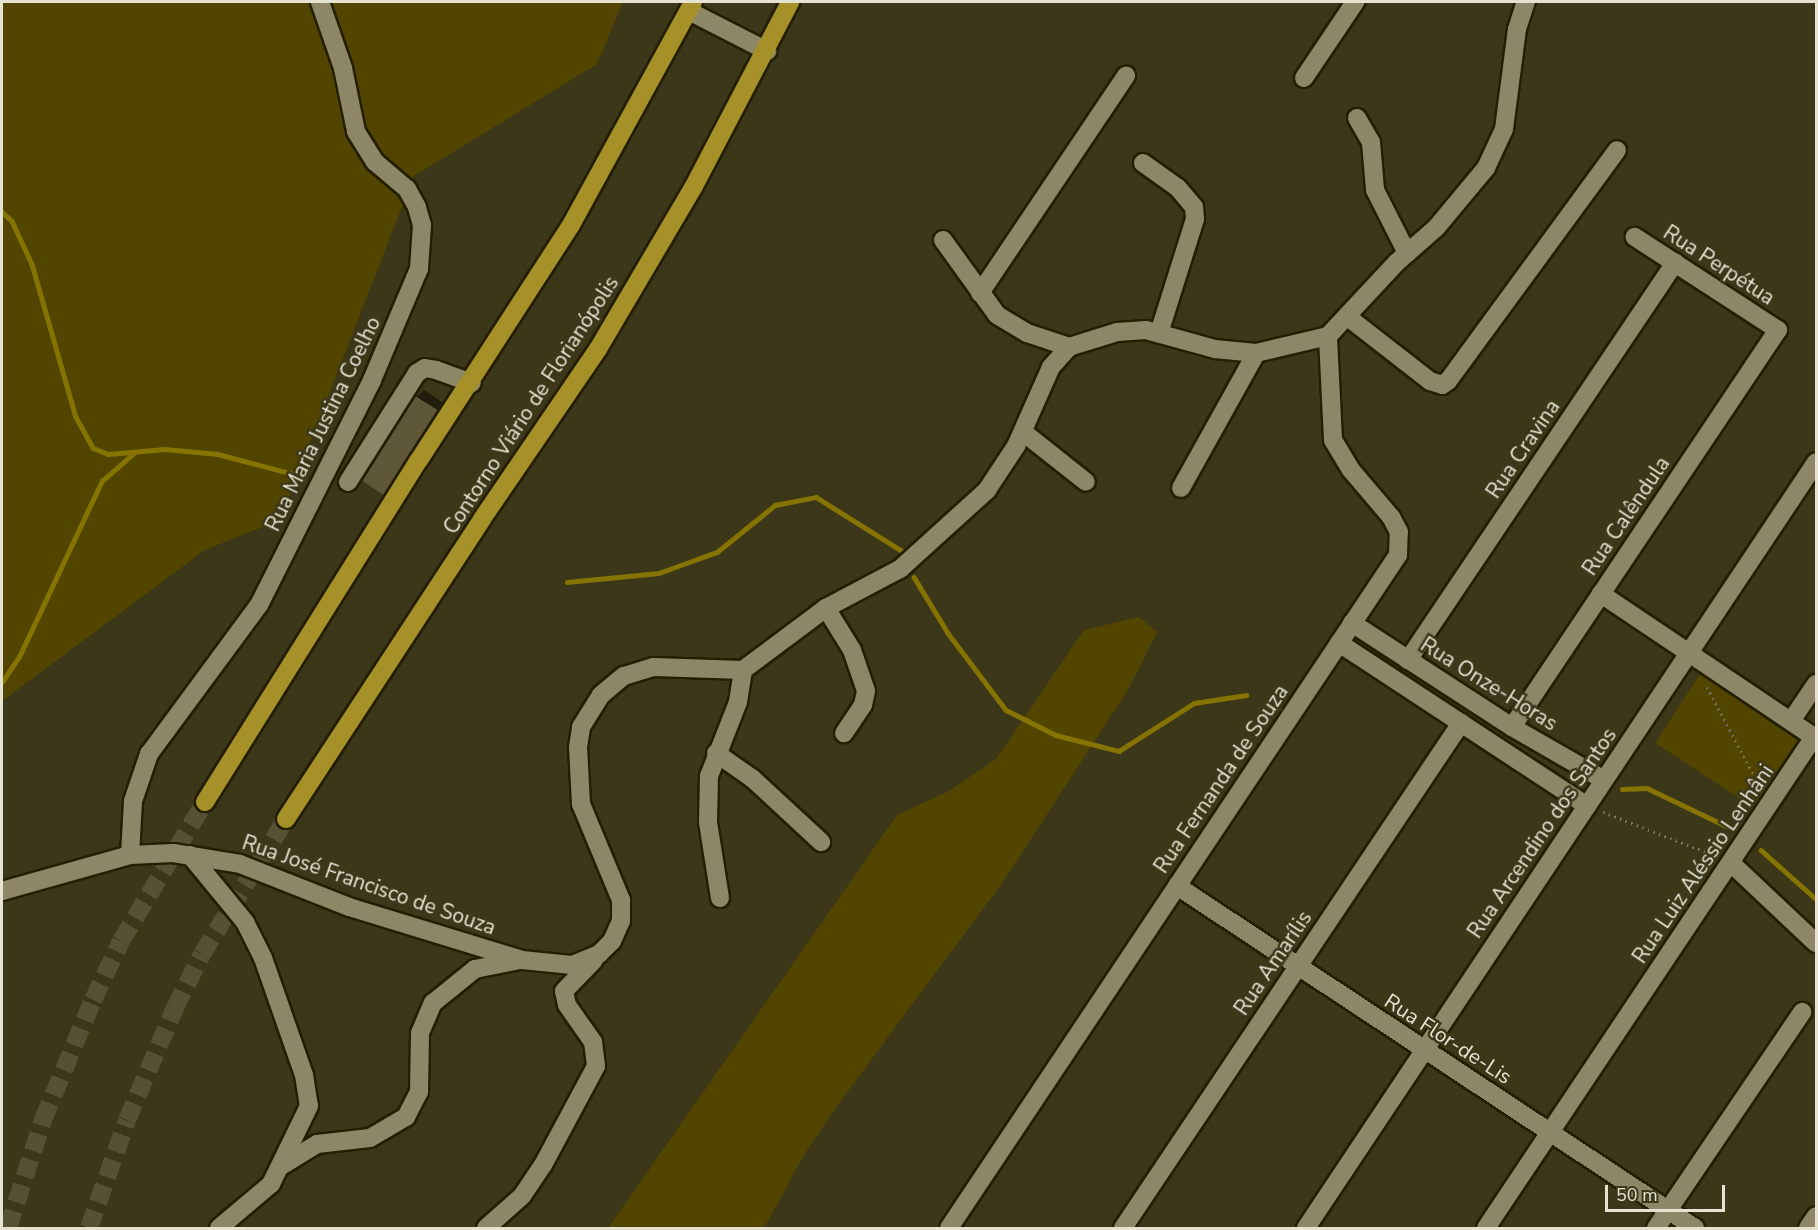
<!DOCTYPE html>
<meta charset="utf-8">
<style>
body{margin:0}
#map{position:relative;width:1818px;height:1230px;overflow:hidden;background:#3d371a;font-family:"Nunito Sans",sans-serif}
div>[style]{position:absolute}
.green>*{inset:0;background:#514500}
.shadow>*{inset:0;background:#0007}
.stream>*{height:4.5px;margin:-2.25px;padding:0 2.25px;transform-origin:2.25px;border-radius:2.25px;background:#857302}
.building>*{inset:0;background:#5e5839}
.highway-tunnel>*{height:18px;margin-top:-9px;transform-origin:0;background:repeating-linear-gradient(90deg,#565135 0 18px,transparent 0 27px)}
.path>*{height:3px;margin-top:-1.5px;transform-origin:0;background:repeating-linear-gradient(90deg,#7b765d 0 1.5px,transparent 0 6px)}
.roads{filter:drop-shadow(2px 0 #241e02) drop-shadow(-2px 0 #241e02) drop-shadow(0 2px #241e02) drop-shadow(0 -2px #241e02)}
.minor>*{height:18px;margin:-9px;padding:0 9px;transform-origin:9px;border-radius:9px;background:#8d8767}
.highway>*{height:18px;margin:-9px;padding:0 9px;transform-origin:9px;border-radius:9px;background:#a59128}
span{translate:-50% -50%;white-space:nowrap;text-align:center;line-height:1.15;-webkit-text-stroke:5px #3d371a;paint-order:stroke}
.street-label{font-size:21px;color:#e5e2d1}
.frame{position:absolute;inset:0;border:3px solid #e5e2d1;pointer-events:none}
.scale{position:absolute;left:1605px;top:1185px;width:120px;height:27px;box-sizing:border-box;border:3px solid #e5e2d1;border-top:0;padding-left:8px;font-size:18px;line-height:21px;white-space:nowrap;color:#e5e2d1;-webkit-text-stroke:4px #3d371a;paint-order:stroke}
</style>
<div id="map">
<div class="green">
<div style="clip-path:polygon(2px 2px,623px 2px,597px 64px,414px 176px,280px 520px,205px 550px,2px 701px)"></div>
<div style="clip-path:polygon(1139px 617px,1157px 632px,1129px 688px,1005px 879px,837px 1106px,804px 1155px,764px 1228px,608px 1228px,897px 815px,949px 791px,996px 759px,1084px 630px)"></div>
<div style="clip-path:polygon(1702px 671px,1803px 737px,1756px 809px,1655px 743px)"></div>
</div>
<div class="shadow">
<div style="clip-path:polygon(424px 390px,445px 404px,385px 494px,416px 397px)"></div>
</div>
<div class="stream">
<div style="left:2px;top:212px;width:13px;rotate:42deg"></div>
<div style="left:12px;top:221px;width:47px;rotate:65.1deg"></div>
<div style="left:32px;top:264px;width:159px;rotate:74deg"></div>
<div style="left:76px;top:417px;width:35px;rotate:61deg"></div>
<div style="left:93px;top:448px;width:16px;rotate:22deg"></div>
<div style="left:108px;top:454px;width:57px;rotate:-5deg"></div>
<div style="left:165px;top:449px;width:53px;rotate:5.4deg"></div>
<div style="left:218px;top:454px;width:78px;rotate:14.9deg"></div>
<div style="left:914px;top:577px;width:66px;rotate:58.7deg"></div>
<div style="left:948px;top:633px;width:96px;rotate:53deg"></div>
<div style="left:1006px;top:710px;width:56px;rotate:26.6deg"></div>
<div style="left:1056px;top:735px;width:65px;rotate:14.3deg"></div>
<div style="left:1119px;top:751px;width:89px;rotate:-32.6deg"></div>
<div style="left:1194px;top:703px;width:53px;rotate:-8.7deg"></div>
<div style="left:567px;top:582px;width:92px;rotate:-5.6deg"></div>
<div style="left:659px;top:573px;width:62px;rotate:-19.9deg"></div>
<div style="left:717px;top:552px;width:75px;rotate:-39deg"></div>
<div style="left:775px;top:505px;width:42px;rotate:-11deg"></div>
<div style="left:816px;top:497px;width:102px;rotate:32.1deg"></div>
<div style="left:2px;top:682px;width:30px;rotate:-56deg"></div>
<div style="left:19px;top:657px;width:195px;rotate:-64.8deg"></div>
<div style="left:102px;top:481px;width:43px;rotate:-41.2deg"></div>
<div style="left:1622px;top:789px;width:25px;rotate:-2deg"></div>
<div style="left:1647px;top:788px;width:88px;rotate:25.7deg"></div>
<div style="left:1761px;top:850px;width:74px;rotate:41.7deg"></div>
</div>
<div class="building">
<div style="clip-path:polygon(415px 396px,439px 411px,385px 496px,361px 480px)"></div>
</div>
<div class="highway-tunnel">
<div style="left:8px;top:1228px;width:114px;rotate:-72deg"></div>
<div style="left:43px;top:1120px;width:130px;rotate:-67.4deg"></div>
<div style="left:93px;top:1000px;width:65px;rotate:-64.6deg"></div>
<div style="left:121px;top:941px;width:162px;rotate:-58.9deg"></div>
<div style="left:89px;top:1228px;width:114px;rotate:-70.6deg"></div>
<div style="left:127px;top:1120px;width:122px;rotate:-66.8deg"></div>
<div style="left:175px;top:1008px;width:60px;rotate:-63.4deg"></div>
<div style="left:202px;top:954px;width:159px;rotate:-58.1deg"></div>
</div>
<div class="path">
<div style="left:1707px;top:687px;width:113px;rotate:62.1deg"></div>
<div style="left:1603px;top:812px;width:119px;rotate:21.2deg"></div>
</div>
<div class="roads">
<div class="minor">
<div style="left:689px;top:11px;width:88px;rotate:27.1deg"></div>
<div style="left:1304px;top:78px;width:92px;rotate:-56.1deg"></div>
<div style="left:1357px;top:118px;width:28px;rotate:60deg"></div>
<div style="left:1371px;top:142px;width:48px;rotate:85.2deg"></div>
<div style="left:1375px;top:190px;width:71px;rotate:63.1deg"></div>
<div style="left:1143px;top:163px;width:43px;rotate:35.5deg"></div>
<div style="left:1178px;top:188px;width:25px;rotate:50deg"></div>
<div style="left:1194px;top:207px;width:12px;rotate:85deg"></div>
<div style="left:1195px;top:219px;width:120px;rotate:107.5deg"></div>
<div style="left:943px;top:240px;width:92px;rotate:54.2deg"></div>
<div style="left:997px;top:315px;width:35px;rotate:31deg"></div>
<div style="left:1027px;top:333px;width:44px;rotate:18.4deg"></div>
<div style="left:980px;top:293px;width:262px;rotate:-56.1deg"></div>
<div style="left:1349px;top:318px;width:103px;rotate:37.9deg"></div>
<div style="left:1430px;top:381px;width:13px;rotate:18deg"></div>
<div style="left:1442px;top:385px;width:7px;rotate:-34deg"></div>
<div style="left:1448px;top:381px;width:286px;rotate:-53.8deg"></div>
<div style="left:1023px;top:432px;width:80px;rotate:38.4deg"></div>
<div style="left:348px;top:482px;width:129px;rotate:-57.7deg"></div>
<div style="left:417px;top:373px;width:9px;rotate:-32deg"></div>
<div style="left:425px;top:368px;width:11px;rotate:10deg"></div>
<div style="left:436px;top:370px;width:38px;rotate:20deg"></div>
<div style="left:1181px;top:488px;width:154px;rotate:-60.9deg"></div>
<div style="left:826px;top:608px;width:49px;rotate:58.2deg"></div>
<div style="left:852px;top:650px;width:43px;rotate:71.1deg"></div>
<div style="left:866px;top:691px;width:14px;rotate:102deg"></div>
<div style="left:863px;top:705px;width:34px;rotate:124deg"></div>
<div style="left:1352px;top:623px;width:191px;rotate:33deg"></div>
<div style="left:1512px;top:727px;width:106px;rotate:29.9deg"></div>
<div style="left:1339px;top:643px;width:297px;rotate:33.3deg"></div>
<div style="left:1408px;top:660px;width:479px;rotate:-56.1deg"></div>
<div style="left:1791px;top:721px;width:45px;rotate:-56deg"></div>
<div style="left:1512px;top:727px;width:478px;rotate:-56.2deg"></div>
<div style="left:1778px;top:330px;width:171px;rotate:-147deg"></div>
<div style="left:716px;top:753px;width:45px;rotate:35.1deg"></div>
<div style="left:753px;top:779px;width:93px;rotate:42.8deg"></div>
<div style="left:130px;top:855px;width:54px;rotate:-86.8deg"></div>
<div style="left:133px;top:801px;width:50px;rotate:-71.2deg"></div>
<div style="left:149px;top:754px;width:185px;rotate:-53.6deg"></div>
<div style="left:259px;top:605px;width:252px;rotate:-63.3deg"></div>
<div style="left:372px;top:380px;width:121px;rotate:-67.1deg"></div>
<div style="left:419px;top:269px;width:44px;rotate:-86.1deg"></div>
<div style="left:422px;top:225px;width:19px;rotate:-106deg"></div>
<div style="left:417px;top:207px;width:21px;rotate:-119deg"></div>
<div style="left:407px;top:189px;width:42px;rotate:-139.8deg"></div>
<div style="left:375px;top:162px;width:36px;rotate:-122deg"></div>
<div style="left:356px;top:131px;width:64px;rotate:-101.7deg"></div>
<div style="left:343px;top:68px;width:70px;rotate:-109.2deg"></div>
<div style="left:190px;top:855px;width:87px;rotate:50.6deg"></div>
<div style="left:245px;top:922px;width:40px;rotate:63.4deg"></div>
<div style="left:263px;top:958px;width:124px;rotate:70.7deg"></div>
<div style="left:304px;top:1075px;width:31px;rotate:81deg"></div>
<div style="left:309px;top:1106px;width:87px;rotate:116deg"></div>
<div style="left:271px;top:1184px;width:68px;rotate:139.8deg"></div>
<div style="left:1731px;top:863px;width:117px;rotate:43.3deg"></div>
<div style="left:1177px;top:886px;width:621px;rotate:33.43deg"></div>
<div style="left:2px;top:891px;width:133px;rotate:-15.7deg"></div>
<div style="left:130px;top:855px;width:43px;rotate:-2.7deg"></div>
<div style="left:173px;top:853px;width:68px;rotate:9.3deg"></div>
<div style="left:240px;top:864px;width:117px;rotate:21.5deg"></div>
<div style="left:349px;top:907px;width:181px;rotate:17deg"></div>
<div style="left:522px;top:960px;width:50px;rotate:5.7deg"></div>
<div style="left:572px;top:965px;width:29px;rotate:-22deg"></div>
<div style="left:599px;top:954px;width:18px;rotate:-45deg"></div>
<div style="left:612px;top:941px;width:22px;rotate:-66deg"></div>
<div style="left:621px;top:921px;width:21px;rotate:-90deg"></div>
<div style="left:621px;top:900px;width:104px;rotate:-112.6deg"></div>
<div style="left:581px;top:804px;width:57px;rotate:-93deg"></div>
<div style="left:578px;top:747px;width:20px;rotate:-81deg"></div>
<div style="left:581px;top:727px;width:38px;rotate:-58deg"></div>
<div style="left:601px;top:695px;width:30px;rotate:-40deg"></div>
<div style="left:624px;top:676px;width:31px;rotate:-17deg"></div>
<div style="left:654px;top:667px;width:89px;rotate:1.9deg"></div>
<div style="left:743px;top:670px;width:104px;rotate:-36.8deg"></div>
<div style="left:826px;top:608px;width:84px;rotate:-27.8deg"></div>
<div style="left:900px;top:569px;width:118px;rotate:-42.2deg"></div>
<div style="left:987px;top:490px;width:53px;rotate:-56.6deg"></div>
<div style="left:1016px;top:446px;width:86px;rotate:-66.1deg"></div>
<div style="left:1051px;top:367px;width:27px;rotate:-48deg"></div>
<div style="left:1069px;top:347px;width:50px;rotate:-17.4deg"></div>
<div style="left:1117px;top:332px;width:29px;rotate:-4deg"></div>
<div style="left:1146px;top:330px;width:72px;rotate:15.4deg"></div>
<div style="left:1215px;top:349px;width:41px;rotate:5.6deg"></div>
<div style="left:1256px;top:353px;width:74px;rotate:-13.3deg"></div>
<div style="left:1328px;top:336px;width:100px;rotate:-47deg"></div>
<div style="left:1396px;top:263px;width:53px;rotate:-41.2deg"></div>
<div style="left:1436px;top:228px;width:78px;rotate:-50.2deg"></div>
<div style="left:1486px;top:168px;width:43px;rotate:-65.2deg"></div>
<div style="left:1504px;top:129px;width:101px;rotate:-82.6deg"></div>
<div style="left:1517px;top:29px;width:28px;rotate:-72deg"></div>
<div style="left:720px;top:898px;width:77px;rotate:-99deg"></div>
<div style="left:708px;top:822px;width:46px;rotate:-88.8deg"></div>
<div style="left:709px;top:776px;width:79px;rotate:-68.6deg"></div>
<div style="left:738px;top:702px;width:32px;rotate:-81deg"></div>
<div style="left:281px;top:1166px;width:42px;rotate:-31.4deg"></div>
<div style="left:317px;top:1144px;width:53px;rotate:-6.5deg"></div>
<div style="left:370px;top:1138px;width:42px;rotate:-30.3deg"></div>
<div style="left:406px;top:1117px;width:28px;rotate:-63deg"></div>
<div style="left:419px;top:1092px;width:59px;rotate:-89deg"></div>
<div style="left:420px;top:1033px;width:33px;rotate:-67deg"></div>
<div style="left:433px;top:1003px;width:54px;rotate:-39deg"></div>
<div style="left:475px;top:969px;width:41px;rotate:-11.3deg"></div>
<div style="left:486px;top:1228px;width:48px;rotate:-41.6deg"></div>
<div style="left:522px;top:1196px;width:37px;rotate:-56deg"></div>
<div style="left:543px;top:1165px;width:112px;rotate:-61.8deg"></div>
<div style="left:596px;top:1066px;width:24px;rotate:-97deg"></div>
<div style="left:593px;top:1042px;width:45px;rotate:-125.1deg"></div>
<div style="left:567px;top:1005px;width:14px;rotate:-102deg"></div>
<div style="left:564px;top:991px;width:43px;rotate:-45.9deg"></div>
<div style="left:949px;top:1228px;width:809px;rotate:-56.29deg"></div>
<div style="left:1398px;top:555px;width:23px;rotate:-88deg"></div>
<div style="left:1399px;top:532px;width:17px;rotate:-118deg"></div>
<div style="left:1391px;top:517px;width:62px;rotate:-130.4deg"></div>
<div style="left:1351px;top:470px;width:35px;rotate:-121deg"></div>
<div style="left:1333px;top:440px;width:104px;rotate:-92.8deg"></div>
<div style="left:1123px;top:1228px;width:608px;rotate:-56.21deg"></div>
<div style="left:1306px;top:1228px;width:920px;rotate:-56.34deg"></div>
<div style="left:1486px;top:1228px;width:590px;rotate:-56.26deg"></div>
<div style="left:1814px;top:737px;width:257px;rotate:-146.1deg"></div>
<div style="left:1656px;top:1228px;width:261px;rotate:-55.9deg"></div>
<div style="left:1808px;top:1228px;width:14px;rotate:-56deg"></div>
</div>
<div class="highway">
<div style="left:205px;top:802px;width:403px;rotate:-58deg"></div>
<div style="left:419px;top:460px;width:280px;rotate:-57.1deg"></div>
<div style="left:571px;top:225px;width:254px;rotate:-61.3deg"></div>
<div style="left:286px;top:819px;width:358px;rotate:-56.8deg"></div>
<div style="left:482px;top:519px;width:206px;rotate:-55.7deg"></div>
<div style="left:598px;top:349px;width:189px;rotate:-59.5deg"></div>
<div style="left:694px;top:186px;width:208px;rotate:-62.4deg"></div>
</div>
</div>
<div class="street-label">
<span style="left:1719px;top:265px;rotate:33deg">Rua Perpétua</span>
<span style="left:531px;top:405px;rotate:-57deg">Contorno Viário de Florianópolis</span>
<span style="left:323px;top:424px;rotate:-64deg">Rua Maria Justina Coelho</span>
<span style="left:1523px;top:449px;rotate:-56deg">Rua Cravina</span>
<span style="left:1626px;top:516px;rotate:-56deg">Rua Calêndula</span>
<span style="left:1489px;top:684px;rotate:32deg">Rua Onze-Horas</span>
<span style="left:1221px;top:779px;rotate:-56deg">Rua Fernanda de Souza</span>
<span style="left:1542px;top:833px;rotate:-56deg">Rua Arcendino dos Santos</span>
<span style="left:1703px;top:864px;rotate:-56deg">Rua Luiz Aléssio Lenhâni</span>
<span style="left:369px;top:885px;rotate:19deg">Rua José Francisco de Souza</span>
<span style="left:1273px;top:963px;rotate:-56deg">Rua Amarílis</span>
<span style="left:1448px;top:1039px;rotate:33deg">Rua Flor-de-Lis</span>
</div>
<div class="frame"></div>
<div class="scale">50 m</div>
</div>
